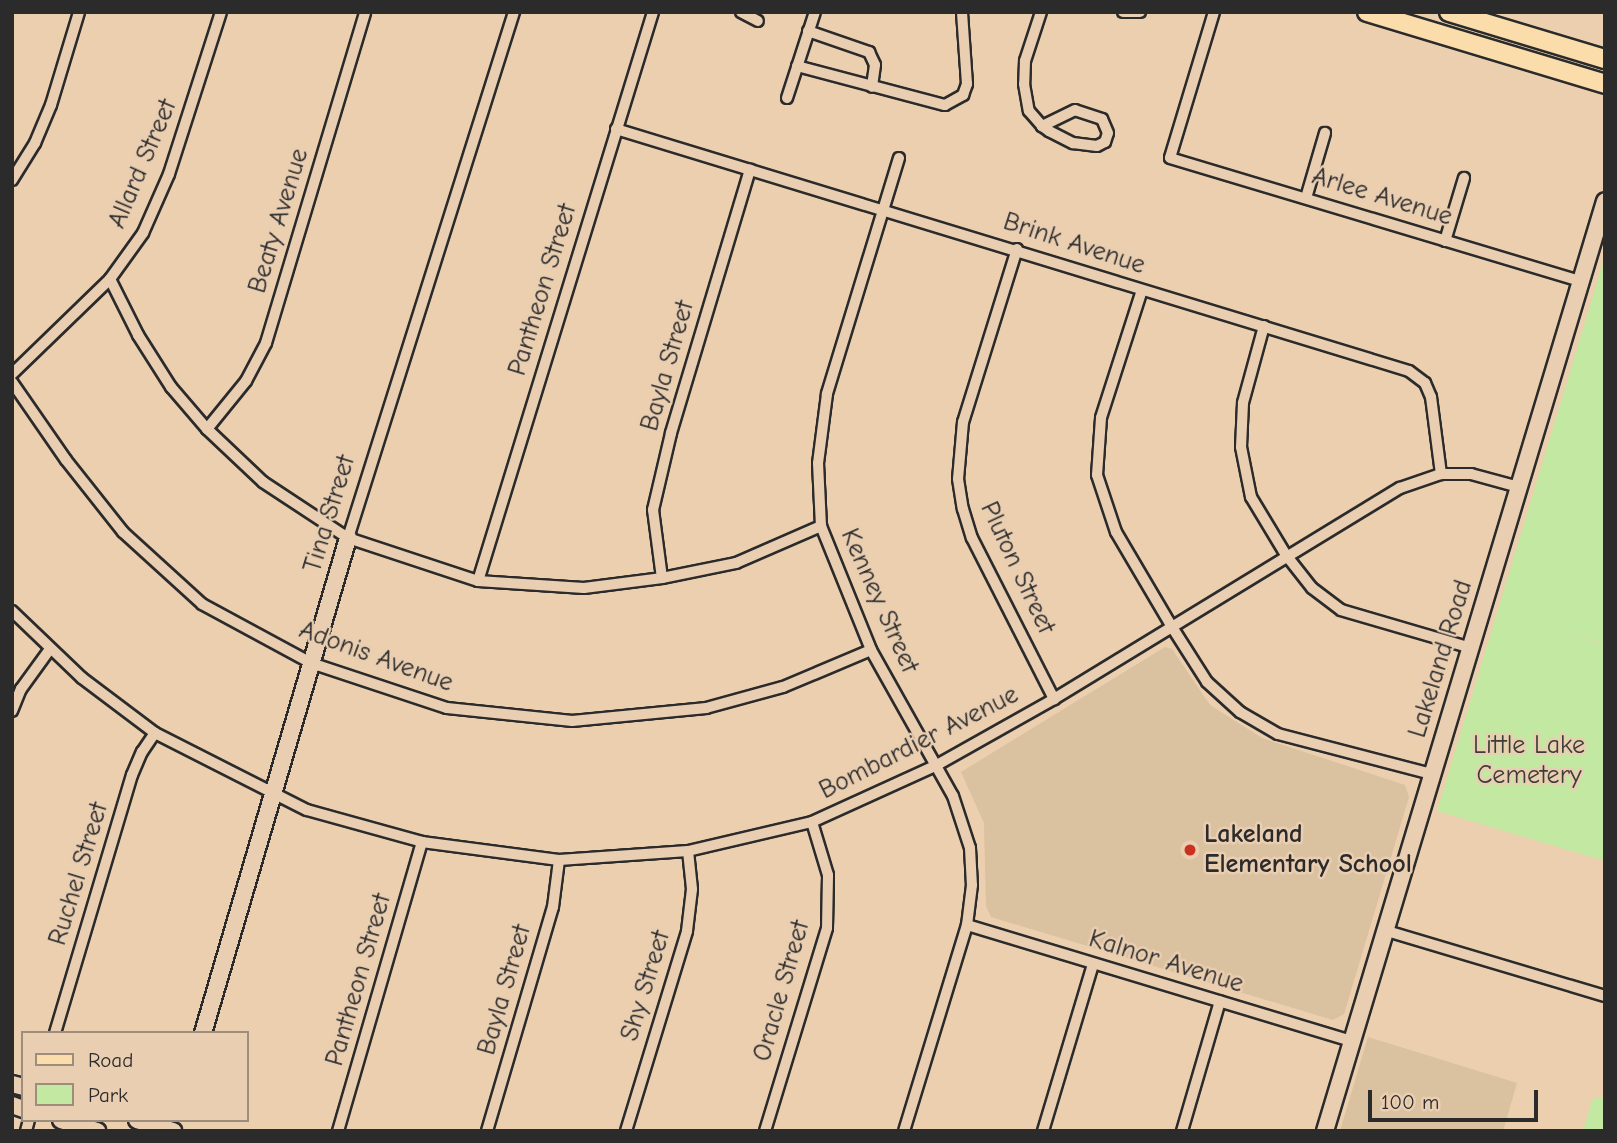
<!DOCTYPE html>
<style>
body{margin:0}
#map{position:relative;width:1617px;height:1143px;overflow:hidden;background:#ebcfae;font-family:"Comic Neue",sans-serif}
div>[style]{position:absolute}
.built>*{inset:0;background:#dac1a0}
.green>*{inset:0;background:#c2e8a2}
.roads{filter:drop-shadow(2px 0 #2b2b2b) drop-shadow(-2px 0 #2b2b2b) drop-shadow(0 2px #2b2b2b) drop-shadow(0 -2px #2b2b2b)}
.street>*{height:10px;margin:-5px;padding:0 5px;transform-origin:5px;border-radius:5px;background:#eaceb1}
.secondary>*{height:16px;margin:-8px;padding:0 8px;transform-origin:8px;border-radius:8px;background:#eaceb1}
.primary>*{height:18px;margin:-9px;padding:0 9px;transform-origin:9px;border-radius:9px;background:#fbddab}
.dots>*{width:19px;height:19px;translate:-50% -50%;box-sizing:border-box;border:4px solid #eaceb1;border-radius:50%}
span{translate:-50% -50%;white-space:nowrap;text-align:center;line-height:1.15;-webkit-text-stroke:5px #eaceb1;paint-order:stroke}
.street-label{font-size:26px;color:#2b2b2b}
.park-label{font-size:26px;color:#3a3e37}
.poi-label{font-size:26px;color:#2b2b2b;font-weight:700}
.left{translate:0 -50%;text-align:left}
.frame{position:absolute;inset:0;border:14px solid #2b2b2b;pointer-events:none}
.legend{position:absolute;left:21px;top:1031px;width:228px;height:91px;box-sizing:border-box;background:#eaceb1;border:2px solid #9e8d7b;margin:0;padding:9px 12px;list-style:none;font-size:21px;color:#2b2b2b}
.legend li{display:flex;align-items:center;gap:14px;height:35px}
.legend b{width:35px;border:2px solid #9e8d7b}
.scale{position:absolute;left:1368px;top:1090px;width:170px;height:32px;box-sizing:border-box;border:4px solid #2b2b2b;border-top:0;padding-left:9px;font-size:21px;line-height:24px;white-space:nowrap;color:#2b2b2b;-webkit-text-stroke:5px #eaceb1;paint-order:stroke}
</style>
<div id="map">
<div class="built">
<div style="clip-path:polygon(1165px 647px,1172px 649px,1210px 705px,1262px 738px,1405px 785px,1409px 797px,1344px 1014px,1333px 1020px,991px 917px,986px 906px,984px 823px,961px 772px)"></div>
<div style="clip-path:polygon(1368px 1037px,1517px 1083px,1503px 1131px,1340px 1131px)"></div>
</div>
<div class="green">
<div style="clip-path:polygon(1605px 256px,1605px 644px,1565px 633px,1605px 645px,1605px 861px,1437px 811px)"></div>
<div style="clip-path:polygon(1597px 1097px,1605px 1099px,1605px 1131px,1583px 1131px,1592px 1100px)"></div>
</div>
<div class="roads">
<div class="street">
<div style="left:741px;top:12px;width:19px;rotate:28deg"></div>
<div style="left:1041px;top:12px;width:52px;rotate:108.1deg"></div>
<div style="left:1025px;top:61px;width:23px;rotate:92deg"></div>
<div style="left:1024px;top:84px;width:27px;rotate:80deg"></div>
<div style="left:1029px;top:111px;width:20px;rotate:49deg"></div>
<div style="left:1042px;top:126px;width:9px;rotate:36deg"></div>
<div style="left:1049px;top:131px;width:27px;rotate:27deg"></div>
<div style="left:1073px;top:143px;width:24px;rotate:7deg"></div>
<div style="left:1097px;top:146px;width:9px;rotate:-27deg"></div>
<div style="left:1105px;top:142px;width:9px;rotate:-72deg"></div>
<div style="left:1108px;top:133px;width:15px;rotate:-113deg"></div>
<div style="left:1102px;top:119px;width:28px;rotate:-162deg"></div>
<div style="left:1075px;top:110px;width:37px;rotate:154deg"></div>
<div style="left:1123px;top:12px;width:17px"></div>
<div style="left:1214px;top:12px;width:152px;rotate:106.8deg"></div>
<div style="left:1170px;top:158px;width:428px;rotate:16.7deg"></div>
<div style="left:808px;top:31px;width:65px;rotate:19deg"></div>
<div style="left:869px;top:52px;width:14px;rotate:65deg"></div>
<div style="left:875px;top:65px;width:22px;rotate:98deg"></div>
<div style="left:797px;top:66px;width:153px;rotate:14.8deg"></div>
<div style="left:945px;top:105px;width:21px;rotate:-29deg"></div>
<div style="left:963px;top:95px;width:12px;rotate:-70deg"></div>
<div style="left:967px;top:84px;width:72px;rotate:-94deg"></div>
<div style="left:787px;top:98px;width:90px;rotate:-72deg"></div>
<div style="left:616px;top:129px;width:829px;rotate:16.97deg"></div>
<div style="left:1409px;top:371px;width:20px;rotate:37deg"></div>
<div style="left:1425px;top:383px;width:15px;rotate:67deg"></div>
<div style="left:1431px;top:397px;width:78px;rotate:82.6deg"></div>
<div style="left:899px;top:158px;width:247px;rotate:107deg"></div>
<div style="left:827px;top:394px;width:70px;rotate:97.4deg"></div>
<div style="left:818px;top:463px;width:63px;rotate:87.3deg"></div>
<div style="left:821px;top:526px;width:134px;rotate:68deg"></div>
<div style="left:871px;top:650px;width:167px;rotate:60.7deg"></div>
<div style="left:953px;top:796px;width:55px;rotate:71.9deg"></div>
<div style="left:970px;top:848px;width:37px;rotate:87deg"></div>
<div style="left:972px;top:885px;width:40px;rotate:97.1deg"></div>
<div style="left:967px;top:925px;width:215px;rotate:107deg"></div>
<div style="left:12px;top:180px;width:44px;rotate:-58.1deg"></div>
<div style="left:35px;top:143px;width:41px;rotate:-67.2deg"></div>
<div style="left:51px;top:105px;width:97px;rotate:-73.2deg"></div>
<div style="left:1306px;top:198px;width:68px;rotate:-73.7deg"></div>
<div style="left:1445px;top:241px;width:66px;rotate:-73.2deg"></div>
<div style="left:1017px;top:249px;width:181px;rotate:107.3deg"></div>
<div style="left:963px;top:422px;width:57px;rotate:95deg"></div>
<div style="left:958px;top:479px;width:30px;rotate:81deg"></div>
<div style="left:963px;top:509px;width:30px;rotate:73deg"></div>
<div style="left:972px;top:538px;width:181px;rotate:63deg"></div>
<div style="left:110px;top:279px;width:63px;rotate:63.4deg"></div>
<div style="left:138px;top:335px;width:62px;rotate:57.6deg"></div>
<div style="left:171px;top:387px;width:55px;rotate:49.4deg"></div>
<div style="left:207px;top:429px;width:77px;rotate:43.4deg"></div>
<div style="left:263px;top:482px;width:102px;rotate:33.4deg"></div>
<div style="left:348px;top:538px;width:137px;rotate:18.3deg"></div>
<div style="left:478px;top:581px;width:106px;rotate:3.8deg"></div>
<div style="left:584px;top:588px;width:79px;rotate:-7.3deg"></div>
<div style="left:662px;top:578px;width:76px;rotate:-11.5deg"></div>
<div style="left:736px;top:563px;width:93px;rotate:-23.5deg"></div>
<div style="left:1142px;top:290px;width:134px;rotate:107.8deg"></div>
<div style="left:1101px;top:418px;width:57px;rotate:94deg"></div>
<div style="left:1097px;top:475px;width:60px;rotate:71.6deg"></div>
<div style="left:1116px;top:532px;width:110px;rotate:59.5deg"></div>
<div style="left:1172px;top:627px;width:65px;rotate:57.5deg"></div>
<div style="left:1207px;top:682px;width:45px;rotate:42.3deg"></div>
<div style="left:1240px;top:712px;width:44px;rotate:30.1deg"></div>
<div style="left:1278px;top:734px;width:159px;rotate:14.6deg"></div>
<div style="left:1264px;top:326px;width:80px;rotate:105.3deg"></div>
<div style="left:1243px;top:403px;width:44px;rotate:92.6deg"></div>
<div style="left:1241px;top:447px;width:51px;rotate:78.7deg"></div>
<div style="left:1251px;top:497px;width:68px;rotate:58.9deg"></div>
<div style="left:1286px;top:555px;width:42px;rotate:51.8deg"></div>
<div style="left:1312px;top:588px;width:36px;rotate:37deg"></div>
<div style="left:1341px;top:610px;width:135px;rotate:16.3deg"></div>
<div style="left:12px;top:374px;width:136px;rotate:-44.1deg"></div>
<div style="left:110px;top:279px;width:57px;rotate:-54.3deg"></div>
<div style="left:143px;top:233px;width:64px;rotate:-66.2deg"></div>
<div style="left:169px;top:174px;width:170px;rotate:-72.2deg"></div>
<div style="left:12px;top:382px;width:95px;rotate:55.3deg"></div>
<div style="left:66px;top:460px;width:92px;rotate:51.6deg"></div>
<div style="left:123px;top:532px;width:107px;rotate:42.3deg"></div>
<div style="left:202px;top:604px;width:124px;rotate:28.4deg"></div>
<div style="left:311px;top:663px;width:143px;rotate:18.3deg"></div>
<div style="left:447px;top:708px;width:126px;rotate:5.9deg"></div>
<div style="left:572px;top:721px;width:135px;rotate:-5.5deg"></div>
<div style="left:706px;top:708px;width:80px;rotate:-15.3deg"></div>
<div style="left:783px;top:687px;width:95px;rotate:-22.8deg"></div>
<div style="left:207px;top:429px;width:62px;rotate:-50.9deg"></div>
<div style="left:246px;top:381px;width:43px;rotate:-62.2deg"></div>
<div style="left:266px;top:343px;width:345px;rotate:-73.3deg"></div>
<div style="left:348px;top:538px;width:552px;rotate:-72.48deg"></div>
<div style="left:662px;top:578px;width:69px;rotate:-97.5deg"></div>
<div style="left:653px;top:510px;width:79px;rotate:-76.8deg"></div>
<div style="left:671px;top:433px;width:275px;rotate:-73.3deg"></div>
<div style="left:478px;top:581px;width:595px;rotate:-72.9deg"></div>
<div style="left:12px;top:611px;width:97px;rotate:43.7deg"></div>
<div style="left:82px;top:678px;width:91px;rotate:37deg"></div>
<div style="left:155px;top:733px;width:170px;rotate:26.9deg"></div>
<div style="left:307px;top:810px;width:119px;rotate:15.5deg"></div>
<div style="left:422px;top:842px;width:138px;rotate:7.5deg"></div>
<div style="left:559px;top:860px;width:129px;rotate:-4deg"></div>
<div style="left:688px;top:851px;width:127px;rotate:-13.2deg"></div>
<div style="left:812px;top:822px;width:137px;rotate:-24.5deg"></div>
<div style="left:937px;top:765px;width:134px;rotate:-29.4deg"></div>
<div style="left:1054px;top:699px;width:405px;rotate:-31.4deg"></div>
<div style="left:1400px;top:488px;width:43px;rotate:-18.9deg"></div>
<div style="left:1441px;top:474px;width:30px"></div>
<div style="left:1471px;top:474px;width:50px;rotate:15.2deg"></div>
<div style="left:12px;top:711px;width:24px;rotate:-68deg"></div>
<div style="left:21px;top:689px;width:49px;rotate:-54.1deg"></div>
<div style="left:967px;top:925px;width:402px;rotate:16.8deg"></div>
<div style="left:1387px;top:931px;width:227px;rotate:16.6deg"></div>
<div style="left:55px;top:1033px;width:269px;rotate:-73.4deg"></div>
<div style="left:132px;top:775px;width:25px;rotate:-67deg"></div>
<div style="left:142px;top:752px;width:23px;rotate:-56deg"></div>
<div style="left:26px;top:1131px;width:11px;rotate:-75deg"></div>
<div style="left:338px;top:1131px;width:301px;rotate:-73.8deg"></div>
<div style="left:487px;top:1131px;width:234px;rotate:-73.6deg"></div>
<div style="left:553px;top:907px;width:47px;rotate:-82.7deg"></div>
<div style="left:626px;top:1131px;width:209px;rotate:-73deg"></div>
<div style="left:687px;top:931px;width:42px;rotate:-83.2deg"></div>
<div style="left:692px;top:889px;width:38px;rotate:-96deg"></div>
<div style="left:765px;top:1131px;width:212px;rotate:-73deg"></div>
<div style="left:827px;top:928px;width:53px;rotate:-88.9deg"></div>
<div style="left:828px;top:875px;width:55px;rotate:-106.8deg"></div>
<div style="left:1043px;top:1131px;width:174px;rotate:-73.3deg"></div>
<div style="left:1182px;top:1131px;width:135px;rotate:-73.7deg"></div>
</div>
<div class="secondary">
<div style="left:203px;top:1033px;width:516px;rotate:-73.67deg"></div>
<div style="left:12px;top:1084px;width:11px;rotate:15deg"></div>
<div style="left:12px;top:1105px;width:12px;rotate:20deg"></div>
<div style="left:61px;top:1120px;width:38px;rotate:17deg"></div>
<div style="left:137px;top:1120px;width:38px;rotate:17deg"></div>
<div style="left:1325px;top:1131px;width:971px;rotate:-73.24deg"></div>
</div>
<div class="primary">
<div style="left:1367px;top:12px;width:249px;rotate:16.8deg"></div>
<div style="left:1449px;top:12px;width:163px;rotate:16.8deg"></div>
</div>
</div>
<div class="dots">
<div style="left:1190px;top:850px;background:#c8321e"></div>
</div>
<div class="street-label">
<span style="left:143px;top:164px;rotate:-67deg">Allard Street</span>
<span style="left:1382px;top:197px;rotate:17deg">Arlee Avenue</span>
<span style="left:279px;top:221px;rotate:-73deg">Beaty Avenue</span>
<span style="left:1074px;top:244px;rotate:18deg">Brink Avenue</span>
<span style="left:543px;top:290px;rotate:-73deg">Pantheon Street</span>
<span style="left:668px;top:366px;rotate:-74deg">Bayla Street</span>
<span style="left:330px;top:514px;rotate:-73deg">Tina Street</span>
<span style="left:1017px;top:568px;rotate:65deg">Pluton Street</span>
<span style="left:879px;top:601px;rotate:66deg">Kenney Street</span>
<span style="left:376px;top:657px;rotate:20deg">Adonis Avenue</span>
<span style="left:1441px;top:659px;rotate:-73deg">Lakeland Road</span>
<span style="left:919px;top:743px;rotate:-27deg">Bombardier Avenue</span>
<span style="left:79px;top:874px;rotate:-73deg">Ruchel Street</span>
<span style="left:1166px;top:962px;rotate:17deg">Kalnor Avenue</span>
<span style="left:359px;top:980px;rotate:-74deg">Pantheon Street</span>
<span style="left:646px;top:986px;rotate:-73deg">Shy Street</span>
<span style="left:505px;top:990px;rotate:-74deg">Bayla Street</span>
<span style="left:782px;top:991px;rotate:-74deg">Oracle Street</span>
</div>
<div class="park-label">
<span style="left:1529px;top:761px">Little Lake<br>Cemetery</span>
</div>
<div class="poi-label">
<span class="left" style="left:1204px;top:850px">Lakeland<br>Elementary School</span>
</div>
<div class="frame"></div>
<ul class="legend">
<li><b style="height:9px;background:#fbddab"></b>Road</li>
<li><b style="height:19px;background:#c2e8a2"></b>Park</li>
</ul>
<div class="scale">100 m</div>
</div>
